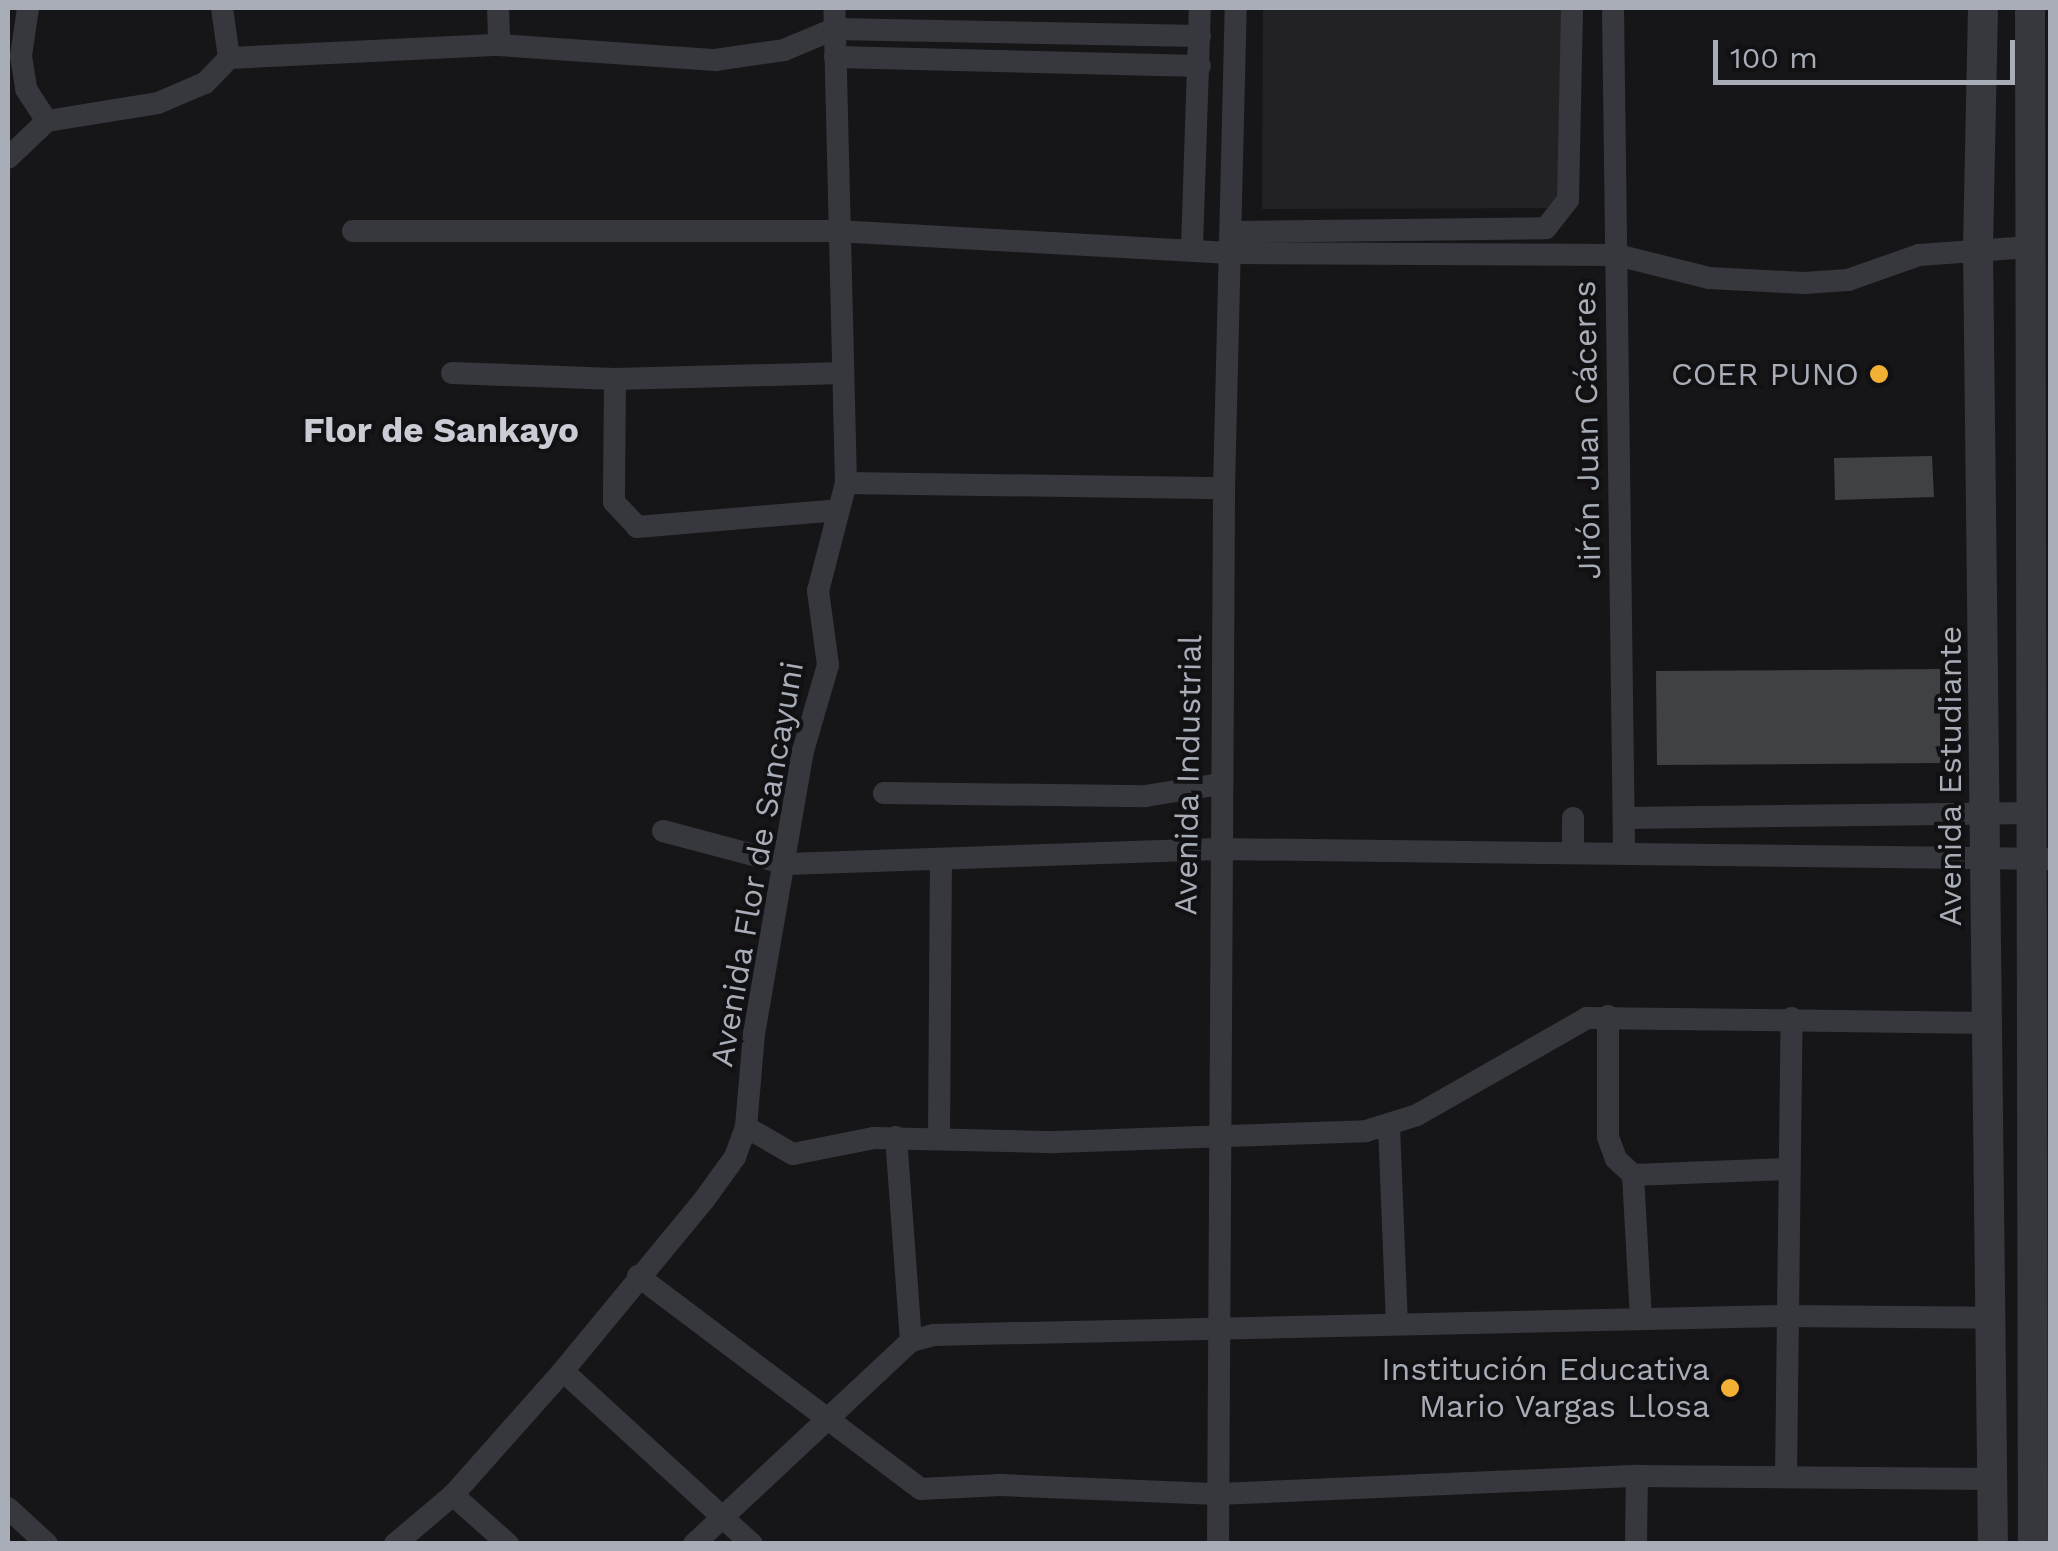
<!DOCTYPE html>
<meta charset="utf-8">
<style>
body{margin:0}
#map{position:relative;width:2058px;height:1551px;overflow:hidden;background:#161618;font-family:"Work Sans",sans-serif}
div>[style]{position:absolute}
.built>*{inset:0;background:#222225}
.building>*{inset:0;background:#404145}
.minor>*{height:22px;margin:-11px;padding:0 11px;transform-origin:11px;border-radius:11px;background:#37383d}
.tertiary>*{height:30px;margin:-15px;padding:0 15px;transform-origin:15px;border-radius:15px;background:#37383d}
.dots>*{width:28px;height:28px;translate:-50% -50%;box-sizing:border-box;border:5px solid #111113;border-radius:50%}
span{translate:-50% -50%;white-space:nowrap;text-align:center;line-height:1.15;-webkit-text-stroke:8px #111113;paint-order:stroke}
.poi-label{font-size:32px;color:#a8adb8}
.right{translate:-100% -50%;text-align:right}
.street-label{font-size:32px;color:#a8adb8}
.neighbourhood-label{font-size:35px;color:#c9ccd4;font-weight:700}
.frame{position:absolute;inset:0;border:10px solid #a8adb8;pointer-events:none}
.scale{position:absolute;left:1713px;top:40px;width:302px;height:45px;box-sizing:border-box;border:5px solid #a8adb8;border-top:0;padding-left:12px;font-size:30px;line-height:35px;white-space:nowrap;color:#a8adb8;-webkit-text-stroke:8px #111113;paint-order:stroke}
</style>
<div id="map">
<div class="built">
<div style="clip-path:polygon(1263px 8px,1572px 8px,1572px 208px,1262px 209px)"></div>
</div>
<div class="building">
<div style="clip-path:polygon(1932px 456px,1934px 497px,1835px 500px,1834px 458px)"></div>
<div style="clip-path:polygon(1940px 669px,1940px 763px,1657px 765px,1656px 671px)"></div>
</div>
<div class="minor">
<div style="left:28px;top:8px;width:49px;rotate:98.3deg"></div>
<div style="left:21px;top:56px;width:33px;rotate:81deg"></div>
<div style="left:26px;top:89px;width:38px;rotate:57deg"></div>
<div style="left:222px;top:8px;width:50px;rotate:82deg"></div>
<div style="left:498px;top:8px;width:37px;rotate:88deg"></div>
<div style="left:1613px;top:8px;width:844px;rotate:89.25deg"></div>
<div style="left:835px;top:57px;width:365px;rotate:1.4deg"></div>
<div style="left:8px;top:158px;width:54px;rotate:-43.5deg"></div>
<div style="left:47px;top:121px;width:112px;rotate:-9.2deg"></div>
<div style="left:158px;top:103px;width:51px;rotate:-23.1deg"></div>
<div style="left:205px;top:83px;width:35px;rotate:-46deg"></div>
<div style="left:229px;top:58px;width:270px;rotate:-2.8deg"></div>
<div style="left:499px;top:45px;width:217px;rotate:4deg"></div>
<div style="left:715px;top:60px;width:70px;rotate:-8.2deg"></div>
<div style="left:784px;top:50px;width:54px;rotate:-22.8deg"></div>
<div style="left:834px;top:29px;width:366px;rotate:1.1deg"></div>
<div style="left:353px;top:231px;width:483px"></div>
<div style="left:836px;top:231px;width:399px;rotate:3.2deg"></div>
<div style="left:1234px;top:253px;width:383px;rotate:0.3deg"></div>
<div style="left:1617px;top:255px;width:95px;rotate:14deg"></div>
<div style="left:1709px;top:278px;width:95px;rotate:3deg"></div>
<div style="left:1804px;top:283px;width:44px;rotate:-3.9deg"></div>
<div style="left:1848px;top:280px;width:75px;rotate:-19.4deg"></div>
<div style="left:1919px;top:255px;width:111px;rotate:-4.1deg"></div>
<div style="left:1234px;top:232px;width:312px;rotate:-0.7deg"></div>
<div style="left:1546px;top:228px;width:36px;rotate:-52deg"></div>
<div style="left:1568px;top:200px;width:192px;rotate:-88.8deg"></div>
<div style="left:1192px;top:247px;width:239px;rotate:-88.1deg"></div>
<div style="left:452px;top:373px;width:163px;rotate:2.1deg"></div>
<div style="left:615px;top:379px;width:228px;rotate:-1.5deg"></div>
<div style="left:615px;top:379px;width:123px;rotate:90.5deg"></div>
<div style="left:614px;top:502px;width:34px;rotate:47deg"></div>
<div style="left:637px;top:527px;width:202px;rotate:-4.8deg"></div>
<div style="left:846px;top:483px;width:378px;rotate:0.8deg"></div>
<div style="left:884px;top:793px;width:261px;rotate:0.7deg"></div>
<div style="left:1145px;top:796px;width:77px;rotate:-9deg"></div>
<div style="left:1624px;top:818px;width:409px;rotate:-0.7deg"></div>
<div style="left:663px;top:831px;width:128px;rotate:14.9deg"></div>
<div style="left:787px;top:864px;width:433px;rotate:-2deg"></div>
<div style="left:1220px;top:849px;width:830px;rotate:0.69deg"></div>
<div style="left:1573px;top:852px;width:34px;rotate:-90deg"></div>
<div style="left:1608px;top:1016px;width:121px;rotate:90deg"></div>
<div style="left:1608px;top:1137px;width:23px;rotate:70deg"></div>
<div style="left:1616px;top:1159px;width:23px;rotate:43deg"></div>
<div style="left:1633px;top:1175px;width:154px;rotate:-2.2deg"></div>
<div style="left:1389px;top:1126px;width:197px;rotate:87.7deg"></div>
<div style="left:746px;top:1127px;width:54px;rotate:29.9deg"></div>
<div style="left:793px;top:1154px;width:83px;rotate:-11.2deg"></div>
<div style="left:874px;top:1138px;width:182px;rotate:1.3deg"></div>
<div style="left:1056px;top:1142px;width:310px;rotate:-2deg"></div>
<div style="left:1366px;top:1131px;width:53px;rotate:-17.4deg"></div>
<div style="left:1417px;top:1115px;width:196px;rotate:-29.7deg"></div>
<div style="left:1587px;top:1018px;width:403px;rotate:0.7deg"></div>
<div style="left:896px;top:1137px;width:205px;rotate:85.8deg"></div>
<div style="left:939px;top:1139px;width:277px;rotate:-89.6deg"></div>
<div style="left:1633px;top:1175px;width:144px;rotate:86.8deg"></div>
<div style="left:638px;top:1276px;width:354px;rotate:37deg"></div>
<div style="left:921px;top:1489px;width:79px;rotate:-2.9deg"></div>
<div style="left:1000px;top:1485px;width:218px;rotate:2.4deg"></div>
<div style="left:1218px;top:1494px;width:419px;rotate:-2.5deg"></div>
<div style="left:1637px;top:1476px;width:356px;rotate:0.5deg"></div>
<div style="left:563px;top:1371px;width:256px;rotate:42.5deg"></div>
<div style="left:1786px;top:1477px;width:459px;rotate:-89.3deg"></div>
<div style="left:453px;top:1495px;width:74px;rotate:41.7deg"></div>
<div style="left:8px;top:1508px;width:53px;rotate:42.7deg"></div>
<div style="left:395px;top:1544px;width:76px;rotate:-40.2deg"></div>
<div style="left:453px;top:1495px;width:166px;rotate:-48.4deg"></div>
<div style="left:563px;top:1371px;width:222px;rotate:-50.5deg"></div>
<div style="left:704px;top:1200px;width:53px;rotate:-54.2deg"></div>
<div style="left:735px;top:1157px;width:32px;rotate:-70deg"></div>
<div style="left:746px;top:1127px;width:93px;rotate:-85.1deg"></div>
<div style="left:754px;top:1034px;width:287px;rotate:-80.2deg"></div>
<div style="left:803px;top:751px;width:90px;rotate:-73.8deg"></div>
<div style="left:828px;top:665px;width:75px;rotate:-97.7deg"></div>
<div style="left:818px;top:591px;width:112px;rotate:-75.5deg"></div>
<div style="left:846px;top:483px;width:475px;rotate:-91.4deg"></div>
<div style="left:694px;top:1544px;width:297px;rotate:-43.1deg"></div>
<div style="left:911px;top:1341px;width:23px;rotate:-15deg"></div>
<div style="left:933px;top:1335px;width:851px;rotate:-1.28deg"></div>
<div style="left:1784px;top:1316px;width:210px;rotate:0.5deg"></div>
<div style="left:1218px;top:1544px;width:1056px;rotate:-89.67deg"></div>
<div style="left:1224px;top:488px;width:480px;rotate:-88.6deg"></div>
<div style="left:1636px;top:1544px;width:68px;rotate:-89.2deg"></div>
</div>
<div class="tertiary">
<div style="left:1983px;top:8px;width:240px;rotate:91.2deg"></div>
<div style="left:1978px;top:248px;width:1296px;rotate:89.34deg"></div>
<div style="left:2030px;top:8px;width:1536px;rotate:89.89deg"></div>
</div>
<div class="dots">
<div style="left:1879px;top:374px;background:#f2b134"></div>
<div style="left:1730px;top:1388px;background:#f2b134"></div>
</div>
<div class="poi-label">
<span class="right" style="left:1859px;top:374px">COER PUNO</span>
<span class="right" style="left:1710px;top:1388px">Institución Educativa<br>Mario Vargas Llosa</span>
</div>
<div class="street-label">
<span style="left:1587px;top:430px;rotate:-91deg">Jirón Juan Cáceres</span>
<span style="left:1188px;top:775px;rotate:-89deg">Avenida Industrial</span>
<span style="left:1950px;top:776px;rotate:-90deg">Avenida Estudiante</span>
<span style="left:757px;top:864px;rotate:-80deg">Avenida Flor de Sancayuni</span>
</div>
<div class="neighbourhood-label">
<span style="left:441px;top:430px">Flor de Sankayo</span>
</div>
<div class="frame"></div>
<div class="scale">100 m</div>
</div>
